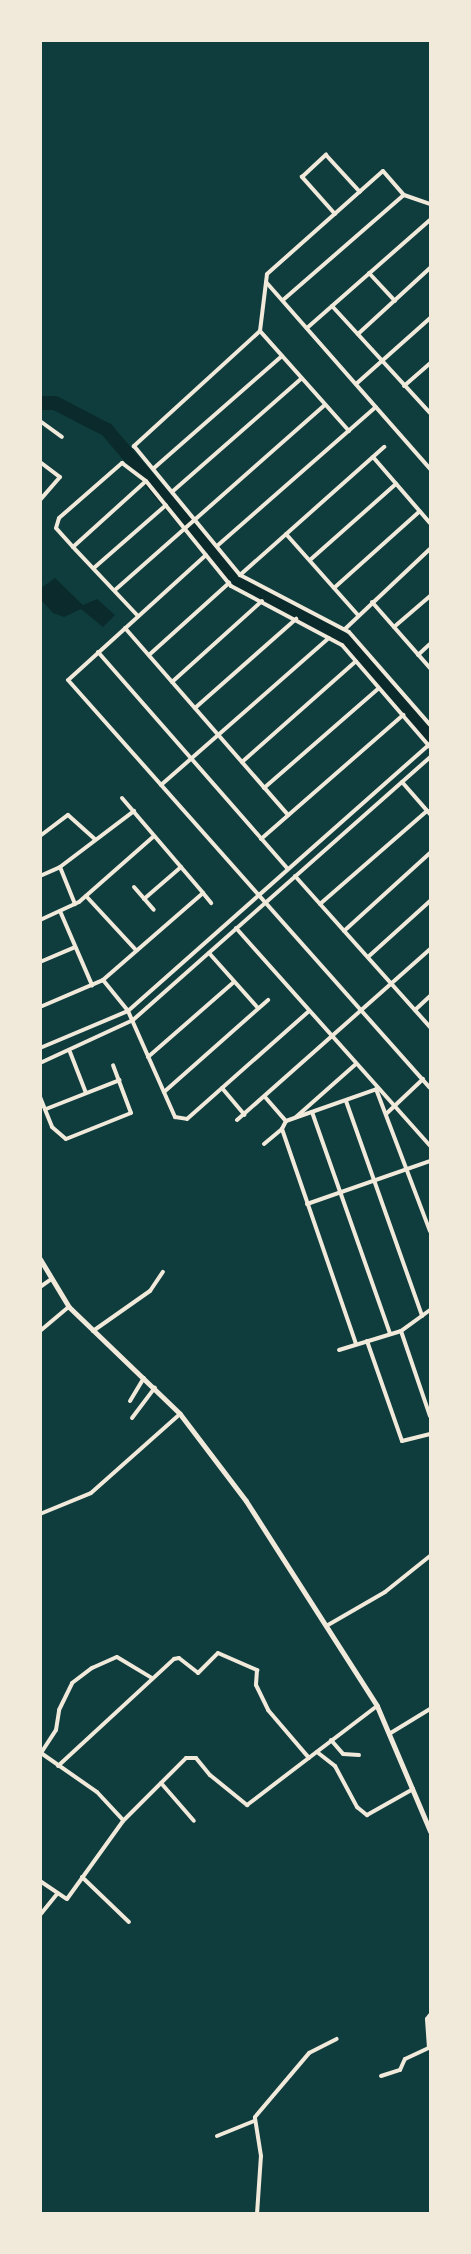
<!DOCTYPE html>
<style>
body{margin:0}
#map{position:relative;width:471px;height:2254px;overflow:hidden;background:#0f3d3e;font-family:"Exo 2",sans-serif}
div>[style]{position:absolute}
.water>*{inset:0;background:#0a2a2b}
.river>*{height:14px;margin:-7px;padding:0 7px;transform-origin:7px;border-radius:7px;background:#0a2a2b}
.minor>*{height:4px;margin:-2px;padding:0 2px;transform-origin:2px;border-radius:2px;background:#f1e9da}
.tertiary>*{height:5px;margin:-2.5px;padding:0 2.5px;transform-origin:2.5px;border-radius:2.5px;background:#f1e9da}
span{translate:-50% -50%;white-space:nowrap;text-align:center;line-height:1.15;-webkit-text-stroke:5px #f1e9da;paint-order:stroke}
.frame{position:absolute;inset:0;border:42px solid #f1e9da;pointer-events:none}
</style>
<div id="map">
<div class="water">
<div style="clip-path:polygon(55px 578px,83px 605px,97px 599px,115px 615px,103px 627px,81px 609px,64px 617px,53px 613px,41px 600px,41px 588px)"></div>
</div>
<div class="river">
<div style="left:40px;top:403px;width:15px"></div>
<div style="left:55px;top:403px;width:59px;rotate:27.4deg"></div>
<div style="left:107px;top:430px;width:201px;rotate:49.6deg"></div>
<div style="left:237px;top:583px;width:96px;rotate:26deg"></div>
<div style="left:323px;top:625px;width:34px;rotate:37deg"></div>
<div style="left:350px;top:645px;width:120px;rotate:48.4deg"></div>
</div>
<div class="minor">
<div style="left:335px;top:214px;width:50px;rotate:-131.7deg"></div>
<div style="left:302px;top:177px;width:33px;rotate:-43deg"></div>
<div style="left:326px;top:155px;width:50px;rotate:47.4deg"></div>
<div style="left:369px;top:273px;width:38px;rotate:47deg"></div>
<div style="left:266px;top:282px;width:249px;rotate:48.7deg"></div>
<div style="left:283px;top:300px;width:160px;rotate:-41deg"></div>
<div style="left:332px;top:306px;width:145px;rotate:47.5deg"></div>
<div style="left:307px;top:328px;width:164px;rotate:-41.3deg"></div>
<div style="left:260px;top:331px;width:171px;rotate:137.6deg"></div>
<div style="left:134px;top:446px;width:167px;rotate:50.6deg"></div>
<div style="left:240px;top:575px;width:123px;rotate:27.6deg"></div>
<div style="left:349px;top:632px;width:123px;rotate:48.9deg"></div>
<div style="left:358px;top:334px;width:98px;rotate:-42.5deg"></div>
<div style="left:356px;top:384px;width:99px;rotate:-41.7deg"></div>
<div style="left:404px;top:386px;width:35px;rotate:-41deg"></div>
<div style="left:40px;top:421px;width:27px;rotate:36deg"></div>
<div style="left:349px;top:431px;width:134px;rotate:-131.7deg"></div>
<div style="left:260px;top:331px;width:57px;rotate:-83deg"></div>
<div style="left:267px;top:274px;width:155px;rotate:-41.6deg"></div>
<div style="left:383px;top:171px;width:32px;rotate:49deg"></div>
<div style="left:404px;top:195px;width:28px;rotate:19deg"></div>
<div style="left:373px;top:457px;width:87px;rotate:49.2deg"></div>
<div style="left:40px;top:462px;width:25px;rotate:37deg"></div>
<div style="left:60px;top:477px;width:30px;rotate:131deg"></div>
<div style="left:154px;top:468px;width:170px;rotate:-41.2deg"></div>
<div style="left:173px;top:491px;width:171px;rotate:-41.2deg"></div>
<div style="left:286px;top:534px;width:108px;rotate:48.4deg"></div>
<div style="left:217px;top:546px;width:211px;rotate:-41.2deg"></div>
<div style="left:73px;top:547px;width:25px;rotate:-132deg"></div>
<div style="left:56px;top:528px;width:10px;rotate:-73deg"></div>
<div style="left:59px;top:518px;width:84px;rotate:-41.1deg"></div>
<div style="left:122px;top:463px;width:30px;rotate:37deg"></div>
<div style="left:206px;top:555px;width:186px;rotate:137.8deg"></div>
<div style="left:68px;top:680px;width:545px;rotate:48.42deg"></div>
<div style="left:310px;top:560px;width:115px;rotate:-41.5deg"></div>
<div style="left:95px;top:567px;width:94px;rotate:-41.1deg"></div>
<div style="left:240px;top:575px;width:193px;rotate:-41.6deg"></div>
<div style="left:334px;top:588px;width:115px;rotate:-41.8deg"></div>
<div style="left:115px;top:590px;width:280px;rotate:-41.4deg"></div>
<div style="left:372px;top:602px;width:88px;rotate:48.7deg"></div>
<div style="left:138px;top:616px;width:95px;rotate:-133.3deg"></div>
<div style="left:73px;top:547px;width:98px;rotate:-42.1deg"></div>
<div style="left:146px;top:481px;width:135px;rotate:51deg"></div>
<div style="left:231px;top:586px;width:126px;rotate:28deg"></div>
<div style="left:342px;top:645px;width:135px;rotate:49.2deg"></div>
<div style="left:394px;top:627px;width:48px;rotate:-40.7deg"></div>
<div style="left:125px;top:628px;width:248px;rotate:48.9deg"></div>
<div style="left:345px;top:629px;width:117px;rotate:-43.3deg"></div>
<div style="left:98px;top:652px;width:288px;rotate:48.8deg"></div>
<div style="left:149px;top:655px;width:108px;rotate:-42deg"></div>
<div style="left:418px;top:655px;width:16px;rotate:-43deg"></div>
<div style="left:172px;top:682px;width:121px;rotate:-42deg"></div>
<div style="left:195px;top:708px;width:135px;rotate:-41.4deg"></div>
<div style="left:242px;top:762px;width:152px;rotate:-41.5deg"></div>
<div style="left:402px;top:782px;width:43px;rotate:48.8deg"></div>
<div style="left:161px;top:785px;width:223px;rotate:-41.2deg"></div>
<div style="left:264px;top:788px;width:152px;rotate:-41deg"></div>
<div style="left:122px;top:798px;width:125px;rotate:49.5deg"></div>
<div style="left:203px;top:893px;width:133px;rotate:139deg"></div>
<div style="left:103px;top:980px;width:40px;rotate:51deg"></div>
<div style="left:128px;top:1011px;width:116px;rotate:66.1deg"></div>
<div style="left:175px;top:1117px;width:12px;rotate:9deg"></div>
<div style="left:187px;top:1119px;width:163px;rotate:-41.5deg"></div>
<div style="left:40px;top:836px;width:35px;rotate:-37deg"></div>
<div style="left:68px;top:815px;width:36px;rotate:42deg"></div>
<div style="left:261px;top:839px;width:189px;rotate:-41.1deg"></div>
<div style="left:60px;top:867px;width:40px;rotate:68deg"></div>
<div style="left:40px;top:876px;width:22px;rotate:-24deg"></div>
<div style="left:60px;top:867px;width:93px;rotate:-37.1deg"></div>
<div style="left:295px;top:876px;width:203px;rotate:48.2deg"></div>
<div style="left:134px;top:887px;width:30px;rotate:49deg"></div>
<div style="left:203px;top:893px;width:13px;rotate:51deg"></div>
<div style="left:86px;top:896px;width:74px;rotate:47.2deg"></div>
<div style="left:144px;top:899px;width:49px;rotate:-40.9deg"></div>
<div style="left:320px;top:904px;width:142px;rotate:-41deg"></div>
<div style="left:60px;top:911px;width:81px;rotate:66.6deg"></div>
<div style="left:40px;top:920px;width:43px;rotate:-24.8deg"></div>
<div style="left:79px;top:902px;width:98px;rotate:-41.3deg"></div>
<div style="left:236px;top:928px;width:292px;rotate:48.3deg"></div>
<div style="left:344px;top:931px;width:116px;rotate:-42.2deg"></div>
<div style="left:209px;top:953px;width:74px;rotate:48.3deg"></div>
<div style="left:368px;top:957px;width:84px;rotate:-42.1deg"></div>
<div style="left:40px;top:962px;width:38px;rotate:-23deg"></div>
<div style="left:40px;top:1007px;width:69px;rotate:-23.2deg"></div>
<div style="left:415px;top:1010px;width:21px;rotate:-43deg"></div>
<div style="left:40px;top:1048px;width:95px;rotate:-22.8deg"></div>
<div style="left:128px;top:1011px;width:403px;rotate:-41.5deg"></div>
<div style="left:70px;top:1052px;width:44px;rotate:68.7deg"></div>
<div style="left:148px;top:1057px;width:114px;rotate:-41.1deg"></div>
<div style="left:40px;top:1063px;width:102px;rotate:-24.8deg"></div>
<div style="left:133px;top:1020px;width:397px;rotate:-41.5deg"></div>
<div style="left:222px;top:1088px;width:35px;rotate:50deg"></div>
<div style="left:376px;top:1089px;width:152px;rotate:69.2deg"></div>
<div style="left:164px;top:1092px;width:139px;rotate:-41.5deg"></div>
<div style="left:40px;top:1097px;width:32px;rotate:68deg"></div>
<div style="left:52px;top:1127px;width:18px;rotate:41deg"></div>
<div style="left:66px;top:1139px;width:70px;rotate:-21.8deg"></div>
<div style="left:131px;top:1113px;width:51px;rotate:-110.6deg"></div>
<div style="left:265px;top:1097px;width:32px;rotate:49deg"></div>
<div style="left:286px;top:1121px;width:96px;rotate:-19.4deg"></div>
<div style="left:346px;top:1101px;width:228px;rotate:70.5deg"></div>
<div style="left:46px;top:1109px;width:79px;rotate:-21.4deg"></div>
<div style="left:312px;top:1112px;width:235px;rotate:70.6deg"></div>
<div style="left:386px;top:1114px;width:51px;rotate:-43.4deg"></div>
<div style="left:296px;top:1117px;width:80px;rotate:-41.5deg"></div>
<div style="left:237px;top:1120px;width:258px;rotate:-41.5deg"></div>
<div style="left:286px;top:1121px;width:9px;rotate:117deg"></div>
<div style="left:282px;top:1129px;width:227px;rotate:71deg"></div>
<div style="left:264px;top:1144px;width:23px;rotate:-40deg"></div>
<div style="left:307px;top:1204px;width:130px;rotate:-19.3deg"></div>
<div style="left:40px;top:1287px;width:12px;rotate:-35deg"></div>
<div style="left:430px;top:1310px;width:36px;rotate:144deg"></div>
<div style="left:401px;top:1331px;width:90px;rotate:71.2deg"></div>
<div style="left:40px;top:1331px;width:38px;rotate:-40deg"></div>
<div style="left:93px;top:1331px;width:70px;rotate:-35.1deg"></div>
<div style="left:150px;top:1291px;width:23px;rotate:-56deg"></div>
<div style="left:367px;top:1341px;width:106px;rotate:70.7deg"></div>
<div style="left:402px;top:1441px;width:29px;rotate:-14deg"></div>
<div style="left:339px;top:1350px;width:65px;rotate:-17deg"></div>
<div style="left:130px;top:1401px;width:27px;rotate:-59deg"></div>
<div style="left:132px;top:1418px;width:38px;rotate:-53deg"></div>
<div style="left:40px;top:1514px;width:55px;rotate:-22.4deg"></div>
<div style="left:91px;top:1493px;width:119px;rotate:-41.6deg"></div>
<div style="left:328px;top:1625px;width:66px;rotate:-30.1deg"></div>
<div style="left:385px;top:1592px;width:58px;rotate:-38.7deg"></div>
<div style="left:389px;top:1734px;width:48px;rotate:-31.4deg"></div>
<div style="left:331px;top:1740px;width:18px;rotate:49deg"></div>
<div style="left:343px;top:1754px;width:16px;rotate:4deg"></div>
<div style="left:317px;top:1752px;width:23px;rotate:38deg"></div>
<div style="left:335px;top:1766px;width:47px;rotate:61.8deg"></div>
<div style="left:357px;top:1807px;width:13px;rotate:39deg"></div>
<div style="left:367px;top:1815px;width:53px;rotate:-29.5deg"></div>
<div style="left:41px;top:1753px;width:27px;rotate:-57deg"></div>
<div style="left:56px;top:1730px;width:20px;rotate:-81deg"></div>
<div style="left:59px;top:1710px;width:30px;rotate:-64deg"></div>
<div style="left:72px;top:1683px;width:25px;rotate:-37deg"></div>
<div style="left:92px;top:1668px;width:27px;rotate:-24deg"></div>
<div style="left:117px;top:1657px;width:41px;rotate:31deg"></div>
<div style="left:41px;top:1753px;width:68px;rotate:34.9deg"></div>
<div style="left:97px;top:1792px;width:38px;rotate:47deg"></div>
<div style="left:58px;top:1766px;width:158px;rotate:-42.7deg"></div>
<div style="left:174px;top:1659px;width:5px;rotate:-11deg"></div>
<div style="left:179px;top:1658px;width:24px;rotate:38deg"></div>
<div style="left:198px;top:1673px;width:28px;rotate:-45deg"></div>
<div style="left:218px;top:1653px;width:43px;rotate:23.6deg"></div>
<div style="left:257px;top:1670px;width:15px;rotate:94deg"></div>
<div style="left:256px;top:1685px;width:28px;rotate:64deg"></div>
<div style="left:268px;top:1710px;width:63px;rotate:49.5deg"></div>
<div style="left:161px;top:1783px;width:50px;rotate:49deg"></div>
<div style="left:82px;top:1877px;width:65px;rotate:43.8deg"></div>
<div style="left:40px;top:1881px;width:32px;rotate:34deg"></div>
<div style="left:67px;top:1899px;width:96px;rotate:-54.3deg"></div>
<div style="left:123px;top:1821px;width:89px;rotate:-45deg"></div>
<div style="left:186px;top:1758px;width:10px"></div>
<div style="left:196px;top:1758px;width:22px;rotate:51deg"></div>
<div style="left:210px;top:1775px;width:48px;rotate:39deg"></div>
<div style="left:247px;top:1805px;width:163px;rotate:-37.3deg"></div>
<div style="left:40px;top:1915px;width:28px;rotate:-51deg"></div>
<div style="left:381px;top:2076px;width:20px;rotate:-18deg"></div>
<div style="left:400px;top:2070px;width:12px;rotate:-66deg"></div>
<div style="left:405px;top:2059px;width:26px;rotate:-25deg"></div>
<div style="left:429px;top:2048px;width:29px;rotate:-94deg"></div>
<div style="left:427px;top:2019px;width:5px;rotate:-53deg"></div>
<div style="left:217px;top:2136px;width:40px;rotate:-22deg"></div>
<div style="left:257px;top:2214px;width:58px;rotate:-86.1deg"></div>
<div style="left:261px;top:2156px;width:39px;rotate:-99deg"></div>
<div style="left:255px;top:2117px;width:84px;rotate:-49.8deg"></div>
<div style="left:309px;top:2053px;width:31px;rotate:-27deg"></div>
</div>
<div class="tertiary">
<div style="left:40px;top:1259px;width:56px;rotate:58.9deg"></div>
<div style="left:69px;top:1307px;width:154px;rotate:43.9deg"></div>
<div style="left:180px;top:1414px;width:109px;rotate:52.8deg"></div>
<div style="left:246px;top:1501px;width:243px;rotate:57.4deg"></div>
<div style="left:377px;top:1706px;width:136px;rotate:67deg"></div>
</div>
<div class="frame"></div>
</div>
